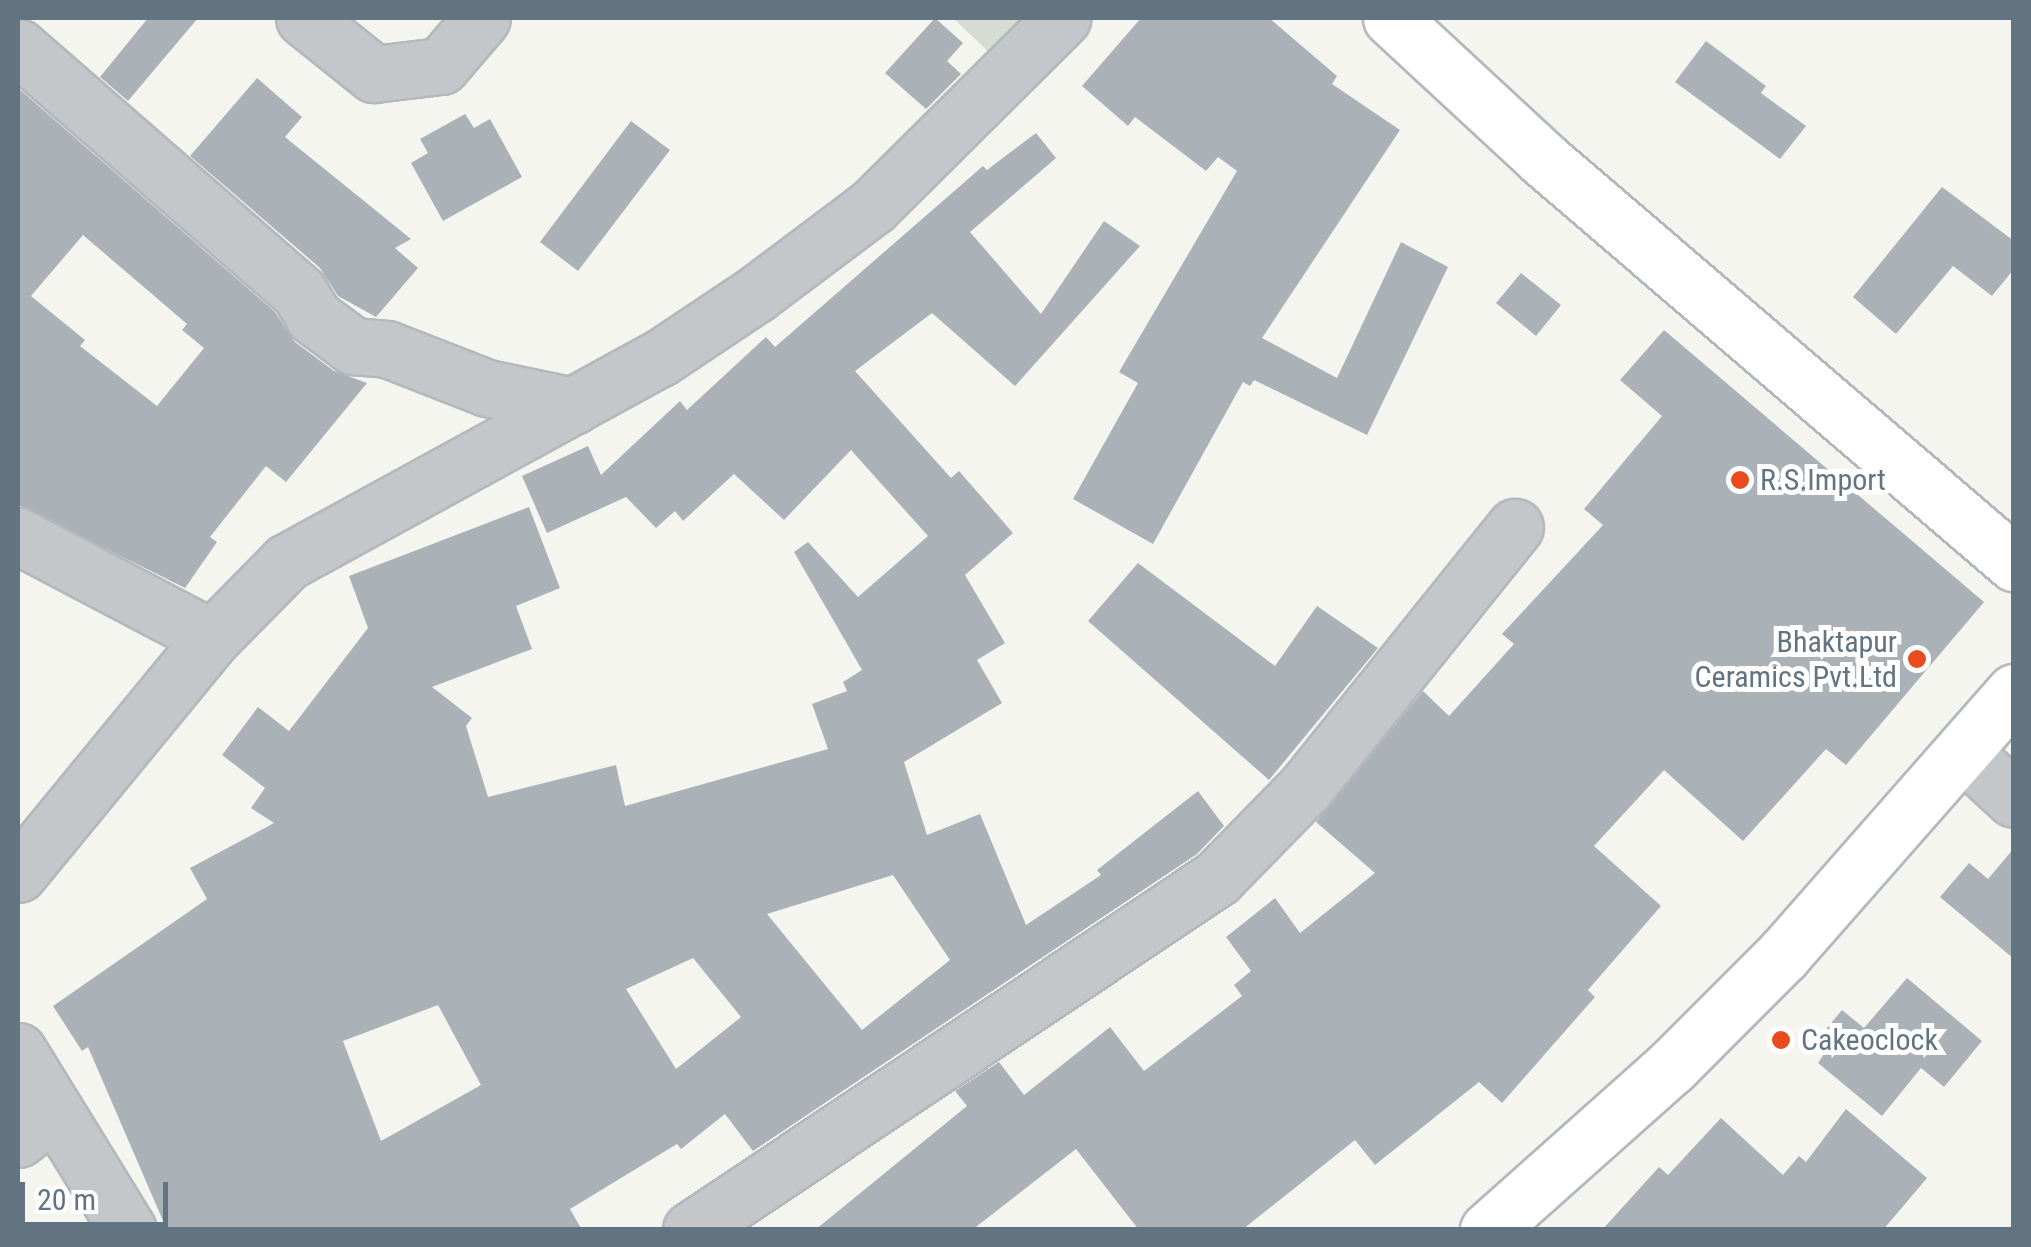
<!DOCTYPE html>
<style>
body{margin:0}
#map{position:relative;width:2031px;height:1247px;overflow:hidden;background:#f5f5f0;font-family:"Roboto Condensed",sans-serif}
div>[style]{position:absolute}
.green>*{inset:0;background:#d5dcd1}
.building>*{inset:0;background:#aab2b7}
.roads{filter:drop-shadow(2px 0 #b4b8bc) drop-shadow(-2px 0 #b4b8bc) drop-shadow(0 2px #b4b8bc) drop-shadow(0 -2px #b4b8bc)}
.minor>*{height:55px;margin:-27.5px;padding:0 27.5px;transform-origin:27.5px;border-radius:27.5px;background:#c4c7ca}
.major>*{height:55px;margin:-27.5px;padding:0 27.5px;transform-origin:27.5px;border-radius:27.5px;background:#fff}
.dots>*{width:28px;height:28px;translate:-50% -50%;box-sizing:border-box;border:5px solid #fff;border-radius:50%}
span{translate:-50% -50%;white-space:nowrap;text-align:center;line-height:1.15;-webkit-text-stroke:10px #fff;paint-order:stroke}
.poi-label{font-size:30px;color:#627482}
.left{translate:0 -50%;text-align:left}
.right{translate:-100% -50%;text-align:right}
.frame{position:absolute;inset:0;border:20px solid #627482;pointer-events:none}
.scale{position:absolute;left:20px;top:1182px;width:148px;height:45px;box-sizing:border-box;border:5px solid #627482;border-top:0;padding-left:12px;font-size:30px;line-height:35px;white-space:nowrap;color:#627482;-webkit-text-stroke:8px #fff;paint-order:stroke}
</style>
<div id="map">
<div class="green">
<div style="clip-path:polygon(953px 18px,1035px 18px,995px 58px)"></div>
</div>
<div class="building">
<div style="clip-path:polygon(148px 18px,198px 18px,128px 101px,100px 77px)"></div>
<div style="clip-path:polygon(935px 18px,963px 43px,947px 61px,961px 74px,926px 109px,885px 73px)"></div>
<div style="clip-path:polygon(1141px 18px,1269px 18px,1337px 76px,1332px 84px,1400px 130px,1262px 338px,1337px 378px,1401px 242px,1448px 267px,1367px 435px,1254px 380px,1250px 386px,1243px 382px,1153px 544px,1073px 499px,1138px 383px,1119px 372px,1237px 171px,1218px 157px,1206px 171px,1135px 117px,1128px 126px,1082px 86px)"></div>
<div style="clip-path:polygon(1706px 41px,1766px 86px,1761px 93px,1806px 126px,1780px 159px,1675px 82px)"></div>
<div style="clip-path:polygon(257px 78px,302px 117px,285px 137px,411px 239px,395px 248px,418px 268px,376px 317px,338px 296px,320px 268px,190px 156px)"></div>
<div style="clip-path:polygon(evenodd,18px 88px,275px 312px,295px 342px,334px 371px,367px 383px,286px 482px,266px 466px,210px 537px,217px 542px,185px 588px,18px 505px,18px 88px,83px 235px,187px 324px,182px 330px,204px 348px,157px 406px,80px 346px,85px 340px,31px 296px,83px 235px)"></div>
<div style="clip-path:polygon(465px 114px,474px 128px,490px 119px,522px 177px,443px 221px,411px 163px,428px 153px,420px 139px)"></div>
<div style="clip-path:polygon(631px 121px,670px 150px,578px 271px,540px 242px)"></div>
<div style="clip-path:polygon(evenodd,1036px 133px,1056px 158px,970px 232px,1041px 314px,1104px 221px,1140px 246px,1015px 386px,932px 313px,855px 371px,951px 478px,959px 471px,1013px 533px,965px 575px,1005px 643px,977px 660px,1002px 703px,904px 762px,927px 835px,980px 814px,1026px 925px,1101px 875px,1097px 870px,1198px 791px,1224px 826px,1197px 854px,753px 1151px,725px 1114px,681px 1149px,677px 1144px,570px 1209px,582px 1230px,167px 1230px,88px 1047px,82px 1051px,53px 1006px,207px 899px,190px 868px,274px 823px,251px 808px,265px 788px,222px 755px,258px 707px,289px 731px,368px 628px,349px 576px,529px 507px,560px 588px,516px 606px,532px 649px,432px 687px,472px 718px,466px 726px,488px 797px,616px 765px,625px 806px,828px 749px,812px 704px,847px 691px,843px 682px,862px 670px,794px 552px,808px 542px,858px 597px,928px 536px,851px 450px,784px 520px,734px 474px,683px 521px,675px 511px,656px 528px,626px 497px,547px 533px,522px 476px,588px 446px,601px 475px,680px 401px,687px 410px,766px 337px,775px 347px,983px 166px,987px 170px,1036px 133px,893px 875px,950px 960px,862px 1030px,767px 914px,893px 875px,1036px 133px,693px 958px,741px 1017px,676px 1069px,626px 989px,693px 958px,1036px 133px,438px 1005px,481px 1085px,381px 1141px,343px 1041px,438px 1005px)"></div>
<div style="clip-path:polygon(1942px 187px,2014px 241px,2014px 269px,1992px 296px,1953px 266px,1896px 334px,1853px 297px)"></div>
<div style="clip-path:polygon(1521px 273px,1561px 305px,1536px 336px,1496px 303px)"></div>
<div style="clip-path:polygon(1664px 330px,1984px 602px,1846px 765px,1826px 749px,1743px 841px,1664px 770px,1594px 846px,1661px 906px,1588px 990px,1595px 997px,1502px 1103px,1479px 1082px,1375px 1165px,1355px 1140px,1242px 1230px,1139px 1230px,1076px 1149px,972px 1230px,815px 1230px,967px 1106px,955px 1091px,999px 1062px,1024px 1095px,1110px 1027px,1144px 1071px,1242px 996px,1234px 985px,1251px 971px,1226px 937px,1275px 898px,1300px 933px,1375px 873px,1316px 822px,1423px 691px,1449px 716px,1514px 644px,1502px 634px,1603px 525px,1584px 509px,1662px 416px,1620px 380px)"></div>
<div style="clip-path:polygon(1138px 563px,1275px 666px,1317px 606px,1378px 648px,1269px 780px,1088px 621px)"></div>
<div style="clip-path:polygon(2014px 848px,2014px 959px,1940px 897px,1969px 863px,1988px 879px)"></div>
<div style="clip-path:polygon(1907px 978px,1982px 1041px,1944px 1087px,1921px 1068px,1882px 1116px,1818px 1063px,1824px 1054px,1813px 1045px,1842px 1010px,1864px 1028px)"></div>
<div style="clip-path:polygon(1846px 1109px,1927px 1178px,1883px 1230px,1602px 1230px,1659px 1167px,1668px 1175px,1721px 1118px,1783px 1175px,1799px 1156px,1806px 1162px)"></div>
</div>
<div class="roads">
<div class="minor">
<div style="left:304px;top:18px;width:90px;rotate:38.7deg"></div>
<div style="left:374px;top:74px;width:67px;rotate:-6.8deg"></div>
<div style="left:441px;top:66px;width:63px;rotate:-49.5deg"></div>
<div style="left:18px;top:47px;width:373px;rotate:41.1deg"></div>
<div style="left:299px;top:292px;width:29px;rotate:59deg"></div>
<div style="left:314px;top:317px;width:49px;rotate:36.6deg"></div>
<div style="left:353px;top:346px;width:34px;rotate:5deg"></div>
<div style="left:387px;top:349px;width:107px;rotate:21.3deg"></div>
<div style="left:487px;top:388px;width:88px;rotate:11.8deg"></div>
<div style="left:18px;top:536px;width:219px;rotate:27.7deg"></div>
<div style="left:1963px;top:752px;width:69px;rotate:42.7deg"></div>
<div style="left:18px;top:874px;width:306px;rotate:-50.6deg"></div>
<div style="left:212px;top:638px;width:107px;rotate:-45.4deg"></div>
<div style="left:287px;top:562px;width:425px;rotate:-28.7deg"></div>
<div style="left:660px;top:358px;width:115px;rotate:-33.7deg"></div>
<div style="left:756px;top:294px;width:146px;rotate:-36.9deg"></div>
<div style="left:873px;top:206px;width:267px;rotate:-44.8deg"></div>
<div style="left:18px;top:1051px;width:210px;rotate:58.4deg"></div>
<div style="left:18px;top:1139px;width:46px;rotate:-37.9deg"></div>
<div style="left:691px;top:1230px;width:633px;rotate:-33.79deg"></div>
<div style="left:1217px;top:878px;width:126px;rotate:-45.6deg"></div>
<div style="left:1305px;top:788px;width:335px;rotate:-51.2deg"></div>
</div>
<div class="major">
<div style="left:1391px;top:18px;width:207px;rotate:42.8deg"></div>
<div style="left:1543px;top:159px;width:621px;rotate:40.62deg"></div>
<div style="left:1488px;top:1230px;width:246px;rotate:-41.7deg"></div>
<div style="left:1672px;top:1066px;width:157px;rotate:-45deg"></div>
<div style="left:1783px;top:955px;width:350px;rotate:-48.7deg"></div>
</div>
</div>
<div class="dots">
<div style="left:1740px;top:480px;background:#e94b1c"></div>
<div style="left:1917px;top:659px;background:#e94b1c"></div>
<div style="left:1781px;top:1040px;background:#e94b1c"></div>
</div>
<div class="poi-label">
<span class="left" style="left:1760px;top:480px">R.S.Import</span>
<span class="right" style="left:1897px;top:659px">Bhaktapur<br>Ceramics Pvt.Ltd</span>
<span class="left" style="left:1801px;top:1040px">Cakeoclock</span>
</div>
<div class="frame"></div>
<div class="scale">20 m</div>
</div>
